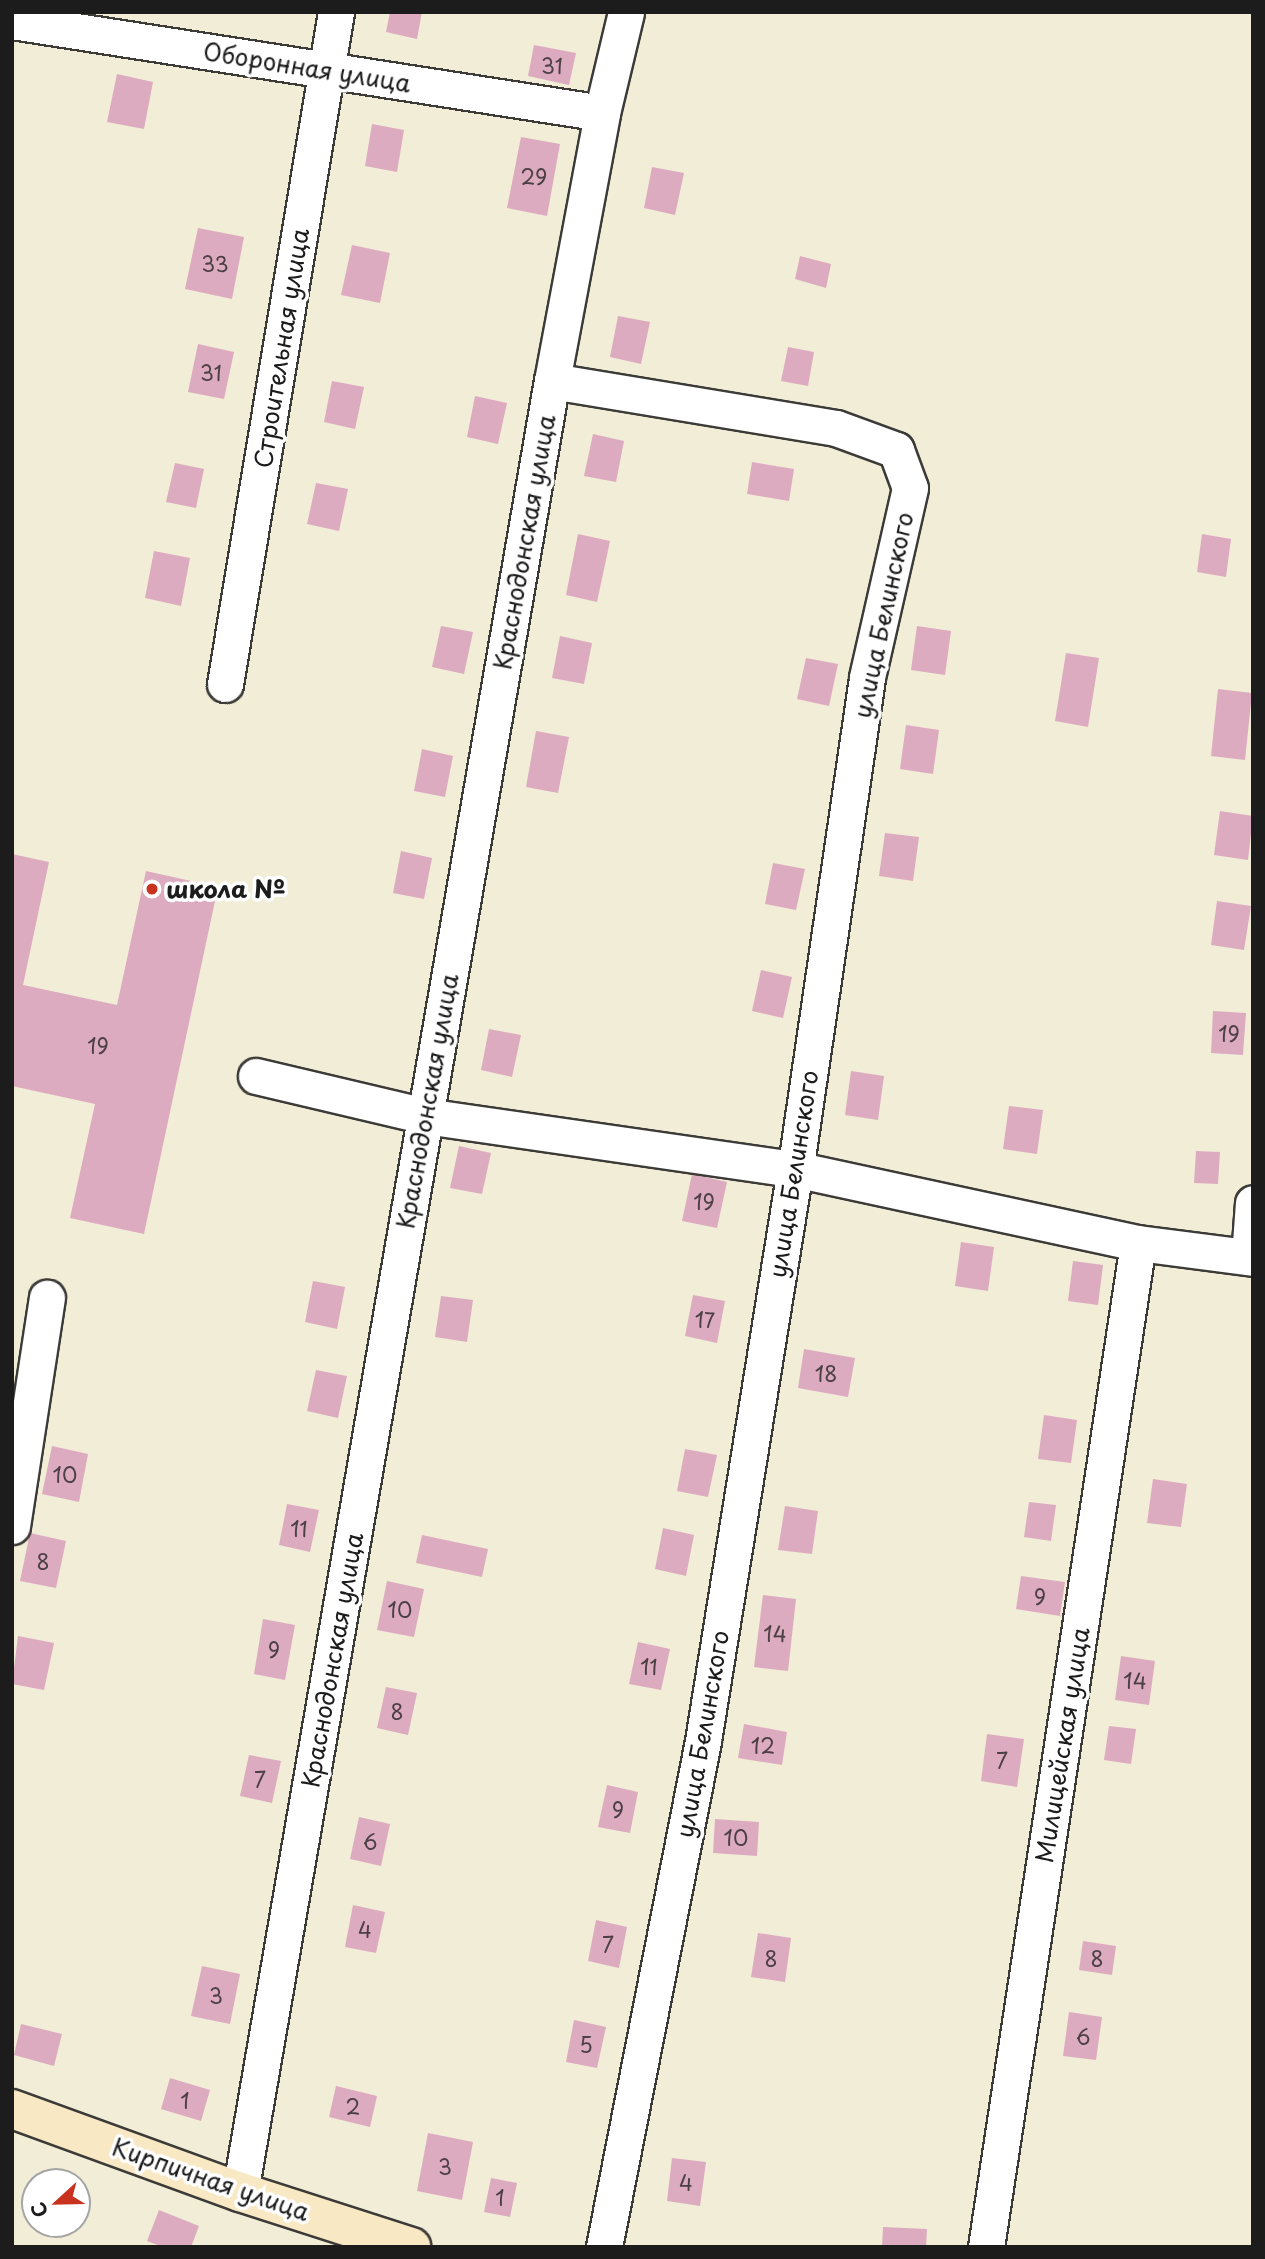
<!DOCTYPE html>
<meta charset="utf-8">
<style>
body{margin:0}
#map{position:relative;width:1265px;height:2259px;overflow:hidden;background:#f1edd7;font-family:"Playpen Sans",sans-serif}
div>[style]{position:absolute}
.building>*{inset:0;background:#ddabc0}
.roads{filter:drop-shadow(2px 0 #3c3b38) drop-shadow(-2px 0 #3c3b38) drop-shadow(0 2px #3c3b38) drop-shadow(0 -2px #3c3b38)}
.street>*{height:35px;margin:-17.5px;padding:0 17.5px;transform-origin:17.5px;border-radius:17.5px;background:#fff}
.secondary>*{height:38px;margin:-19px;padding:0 19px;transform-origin:19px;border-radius:19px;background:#f8e8c3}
.dots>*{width:19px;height:19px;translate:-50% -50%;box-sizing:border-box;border:4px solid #fff;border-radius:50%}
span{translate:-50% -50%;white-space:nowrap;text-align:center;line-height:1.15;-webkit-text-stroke:7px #fff;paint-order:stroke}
.number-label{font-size:21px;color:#4c4045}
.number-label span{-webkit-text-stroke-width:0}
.street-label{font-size:24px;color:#1c1c1c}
.poi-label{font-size:24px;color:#1c1c1c;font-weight:700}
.left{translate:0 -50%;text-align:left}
.frame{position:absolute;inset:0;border:14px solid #1c1c1c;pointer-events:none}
.north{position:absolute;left:21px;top:2168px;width:70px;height:70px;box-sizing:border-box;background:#fff;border:2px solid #a4a4a4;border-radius:50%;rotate:248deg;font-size:19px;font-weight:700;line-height:28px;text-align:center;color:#1c1c1c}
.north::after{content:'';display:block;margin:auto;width:24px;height:32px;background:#c8321e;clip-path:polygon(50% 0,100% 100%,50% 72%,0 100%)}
</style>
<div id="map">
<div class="building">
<div style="clip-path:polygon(390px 12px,422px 12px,417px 39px,386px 32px)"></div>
<div style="clip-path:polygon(534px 45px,576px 53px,569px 85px,528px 76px)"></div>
<div style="clip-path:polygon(117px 74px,153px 82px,144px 129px,107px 122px)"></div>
<div style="clip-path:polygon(372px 124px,404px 130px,397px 172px,365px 166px)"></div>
<div style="clip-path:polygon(521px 137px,560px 144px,547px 216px,507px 208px)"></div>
<div style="clip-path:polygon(652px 167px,684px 173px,675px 215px,644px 208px)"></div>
<div style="clip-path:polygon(198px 228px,244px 237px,232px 299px,185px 289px)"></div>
<div style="clip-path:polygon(352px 245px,390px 253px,380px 303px,341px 295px)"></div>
<div style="clip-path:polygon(800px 256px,831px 264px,826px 288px,795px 279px)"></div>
<div style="clip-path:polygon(618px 316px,650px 322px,641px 364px,610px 357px)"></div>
<div style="clip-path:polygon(198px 344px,234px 352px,224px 399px,188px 392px)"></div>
<div style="clip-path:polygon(788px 347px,814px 352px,808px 386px,781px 381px)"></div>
<div style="clip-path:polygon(332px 381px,364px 387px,355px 429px,324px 422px)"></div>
<div style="clip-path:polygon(475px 396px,507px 403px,498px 444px,467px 437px)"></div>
<div style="clip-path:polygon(593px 434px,624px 441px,616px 482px,584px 476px)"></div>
<div style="clip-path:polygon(752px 462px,794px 469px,789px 501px,747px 494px)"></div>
<div style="clip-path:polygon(175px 463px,204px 469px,196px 508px,166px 502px)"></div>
<div style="clip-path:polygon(316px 483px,348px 489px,339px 531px,307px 524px)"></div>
<div style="clip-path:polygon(578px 534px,610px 541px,597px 602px,566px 595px)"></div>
<div style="clip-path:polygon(1202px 534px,1231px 539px,1226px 577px,1197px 572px)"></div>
<div style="clip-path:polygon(154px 551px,190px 558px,181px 606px,145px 598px)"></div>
<div style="clip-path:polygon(441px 626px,473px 632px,464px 674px,432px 667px)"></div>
<div style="clip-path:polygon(917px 626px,951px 631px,945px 675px,911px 670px)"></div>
<div style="clip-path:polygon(560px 636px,592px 643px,584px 684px,552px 678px)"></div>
<div style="clip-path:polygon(1066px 653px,1099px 658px,1088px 727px,1055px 721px)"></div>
<div style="clip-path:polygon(806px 658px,838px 664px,829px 706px,797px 699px)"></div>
<div style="clip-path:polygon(1218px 689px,1252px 693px,1245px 760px,1211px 756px)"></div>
<div style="clip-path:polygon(906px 725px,939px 730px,933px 774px,900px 769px)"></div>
<div style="clip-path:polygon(536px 731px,569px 737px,558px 793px,526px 787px)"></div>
<div style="clip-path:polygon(422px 749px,453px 756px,445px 797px,414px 791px)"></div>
<div style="clip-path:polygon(1220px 811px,1253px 816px,1248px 860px,1214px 855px)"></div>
<div style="clip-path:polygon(885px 833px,919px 837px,913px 881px,879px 876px)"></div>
<div style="clip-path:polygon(401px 851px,432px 858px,424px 899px,393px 893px)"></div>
<div style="clip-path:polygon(12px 854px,49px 862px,23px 985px,117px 1005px,146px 871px,218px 887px,144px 1234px,70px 1218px,95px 1104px,12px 1086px)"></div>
<div style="clip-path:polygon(773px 863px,805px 869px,796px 910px,765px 904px)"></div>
<div style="clip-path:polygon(1217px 901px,1251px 906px,1244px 950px,1211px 945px)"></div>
<div style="clip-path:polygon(761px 970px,792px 977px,783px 1018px,752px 1011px)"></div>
<div style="clip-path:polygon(1213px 1011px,1246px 1013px,1243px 1055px,1211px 1053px)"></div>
<div style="clip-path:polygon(489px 1029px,521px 1035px,512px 1077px,481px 1070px)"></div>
<div style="clip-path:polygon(851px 1071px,884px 1076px,878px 1120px,845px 1115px)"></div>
<div style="clip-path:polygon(1009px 1106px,1043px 1110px,1037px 1154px,1003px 1149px)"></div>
<div style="clip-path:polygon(459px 1146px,491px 1153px,482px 1194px,450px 1188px)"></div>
<div style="clip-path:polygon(1196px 1151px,1220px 1152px,1218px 1184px,1194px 1183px)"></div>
<div style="clip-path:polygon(692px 1174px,727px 1182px,717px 1228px,682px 1221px)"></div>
<div style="clip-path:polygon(961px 1242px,994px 1247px,988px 1291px,955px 1286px)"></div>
<div style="clip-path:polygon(1073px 1261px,1103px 1265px,1098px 1305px,1068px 1301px)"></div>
<div style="clip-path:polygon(313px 1281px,345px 1287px,337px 1329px,305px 1322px)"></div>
<div style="clip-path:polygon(693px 1295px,725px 1301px,717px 1343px,685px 1336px)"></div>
<div style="clip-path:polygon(441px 1296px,473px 1300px,467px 1342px,435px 1337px)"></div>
<div style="clip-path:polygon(804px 1349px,855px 1358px,848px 1397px,798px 1388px)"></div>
<div style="clip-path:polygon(316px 1370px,347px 1376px,338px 1418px,307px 1411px)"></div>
<div style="clip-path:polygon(1044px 1415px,1077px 1420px,1071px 1463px,1038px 1459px)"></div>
<div style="clip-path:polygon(52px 1446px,88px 1454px,79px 1502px,42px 1494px)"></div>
<div style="clip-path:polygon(685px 1449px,717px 1455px,708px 1497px,677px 1491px)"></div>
<div style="clip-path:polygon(1153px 1479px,1187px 1484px,1181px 1527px,1147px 1523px)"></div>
<div style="clip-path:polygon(1029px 1502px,1056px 1505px,1051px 1541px,1024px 1537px)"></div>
<div style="clip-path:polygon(287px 1504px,319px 1510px,310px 1552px,279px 1545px)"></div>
<div style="clip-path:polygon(785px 1506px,818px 1511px,812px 1554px,778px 1550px)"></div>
<div style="clip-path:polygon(663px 1528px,694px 1535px,686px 1576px,655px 1569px)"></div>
<div style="clip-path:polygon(30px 1533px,66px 1541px,56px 1588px,20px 1581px)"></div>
<div style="clip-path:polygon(422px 1535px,488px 1549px,482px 1577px,416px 1563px)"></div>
<div style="clip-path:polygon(1021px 1576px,1065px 1582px,1060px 1616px,1016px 1609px)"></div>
<div style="clip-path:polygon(387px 1581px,424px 1589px,414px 1637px,377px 1630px)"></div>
<div style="clip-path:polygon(763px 1595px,796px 1599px,788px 1671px,754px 1667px)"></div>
<div style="clip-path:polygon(263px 1619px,295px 1625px,285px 1680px,254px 1674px)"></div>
<div style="clip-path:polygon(18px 1636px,54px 1643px,44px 1690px,12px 1684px)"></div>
<div style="clip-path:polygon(638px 1642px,670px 1649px,661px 1690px,629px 1684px)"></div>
<div style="clip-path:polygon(1121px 1656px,1155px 1661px,1149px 1705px,1115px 1700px)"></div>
<div style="clip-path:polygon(386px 1687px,417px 1693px,408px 1735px,377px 1728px)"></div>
<div style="clip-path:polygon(744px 1724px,787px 1732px,782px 1765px,738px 1758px)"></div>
<div style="clip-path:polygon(1109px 1726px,1136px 1729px,1131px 1764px,1104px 1760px)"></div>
<div style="clip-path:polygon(987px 1734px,1024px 1739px,1017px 1787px,981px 1781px)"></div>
<div style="clip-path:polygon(249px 1755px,281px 1761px,272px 1803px,240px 1796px)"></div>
<div style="clip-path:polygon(607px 1785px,638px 1792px,630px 1833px,598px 1827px)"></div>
<div style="clip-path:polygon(359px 1817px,390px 1824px,381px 1866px,350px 1859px)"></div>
<div style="clip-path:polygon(715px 1819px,759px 1822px,757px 1856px,713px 1853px)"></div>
<div style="clip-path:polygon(353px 1905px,385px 1912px,376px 1953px,345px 1947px)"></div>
<div style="clip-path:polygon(596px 1920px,627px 1927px,619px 1968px,588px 1961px)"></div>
<div style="clip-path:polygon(758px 1933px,791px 1938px,785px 1982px,751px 1977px)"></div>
<div style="clip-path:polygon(1083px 1941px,1116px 1946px,1112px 1975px,1079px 1970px)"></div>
<div style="clip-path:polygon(202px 1966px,240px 1974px,230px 2024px,191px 2016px)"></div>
<div style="clip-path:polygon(1069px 2012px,1102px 2017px,1096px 2060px,1063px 2056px)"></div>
<div style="clip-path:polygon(574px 2020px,606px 2027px,597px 2068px,566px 2062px)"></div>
<div style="clip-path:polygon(21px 2024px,62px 2034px,54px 2066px,14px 2055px)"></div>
<div style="clip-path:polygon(170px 2078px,210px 2090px,201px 2121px,161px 2109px)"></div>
<div style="clip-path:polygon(336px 2086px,377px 2096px,370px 2127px,329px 2117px)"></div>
<div style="clip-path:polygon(428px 2133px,473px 2142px,462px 2200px,417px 2191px)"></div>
<div style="clip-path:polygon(672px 2158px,706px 2162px,700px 2206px,667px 2201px)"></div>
<div style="clip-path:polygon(491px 2178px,517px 2183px,510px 2217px,484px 2212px)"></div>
<div style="clip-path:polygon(159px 2210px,199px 2226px,191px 2247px,163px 2247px,147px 2241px)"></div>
<div style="clip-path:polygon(883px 2227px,927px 2229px,926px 2247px,882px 2247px)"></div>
</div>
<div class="roads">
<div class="street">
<div style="left:12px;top:21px;width:597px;rotate:8.86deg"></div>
<div style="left:552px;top:381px;width:288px;rotate:9.4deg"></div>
<div style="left:836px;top:428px;width:64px;rotate:20.1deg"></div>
<div style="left:896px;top:450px;width:40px;rotate:69.8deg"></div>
<div style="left:910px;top:488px;width:195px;rotate:102.8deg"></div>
<div style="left:867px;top:678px;width:496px;rotate:98.3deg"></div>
<div style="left:795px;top:1169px;width:579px;rotate:99.14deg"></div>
<div style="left:703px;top:1741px;width:516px;rotate:101.07deg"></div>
<div style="left:225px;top:684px;width:681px;rotate:-80.62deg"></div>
<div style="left:256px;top:1076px;width:174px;rotate:13.3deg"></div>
<div style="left:425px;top:1116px;width:374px;rotate:8.2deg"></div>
<div style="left:795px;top:1169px;width:351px;rotate:12.2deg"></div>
<div style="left:1138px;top:1243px;width:116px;rotate:7.4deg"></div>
<div style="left:1249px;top:1257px;width:54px;rotate:-85.8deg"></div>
<div style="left:12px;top:1526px;width:231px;rotate:-81.3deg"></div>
<div style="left:240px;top:2192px;width:1838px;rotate:-80.23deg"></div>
<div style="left:552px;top:381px;width:273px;rotate:-79.4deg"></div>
<div style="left:602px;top:113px;width:104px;rotate:-76.6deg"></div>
<div style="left:986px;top:2247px;width:1015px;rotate:-81.39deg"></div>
</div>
<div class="secondary">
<div style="left:12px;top:2109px;width:243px;rotate:20deg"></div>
<div style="left:240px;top:2192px;width:180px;rotate:17.8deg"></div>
</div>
</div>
<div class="dots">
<div style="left:152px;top:889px;background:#c8321e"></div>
</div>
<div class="number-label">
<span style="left:552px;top:65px">31</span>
<span style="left:534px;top:176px">29</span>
<span style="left:215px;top:263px">33</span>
<span style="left:211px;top:372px">31</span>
<span style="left:1229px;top:1033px">19</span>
<span style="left:98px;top:1045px">19</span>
<span style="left:704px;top:1201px">19</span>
<span style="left:705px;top:1319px">17</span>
<span style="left:826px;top:1373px">18</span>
<span style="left:65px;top:1474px">10</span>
<span style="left:299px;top:1528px">11</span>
<span style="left:43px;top:1561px">8</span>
<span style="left:1040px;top:1596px">9</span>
<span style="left:400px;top:1609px">10</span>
<span style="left:775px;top:1633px">14</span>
<span style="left:274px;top:1649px">9</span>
<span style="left:649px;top:1666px">11</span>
<span style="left:1135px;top:1680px">14</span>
<span style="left:397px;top:1711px">8</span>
<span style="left:763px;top:1745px">12</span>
<span style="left:1002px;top:1760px">7</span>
<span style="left:260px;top:1779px">7</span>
<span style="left:618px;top:1809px">9</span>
<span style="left:736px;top:1837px">10</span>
<span style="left:370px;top:1841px">6</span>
<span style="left:365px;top:1929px">4</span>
<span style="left:608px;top:1944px">7</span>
<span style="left:771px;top:1958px">8</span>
<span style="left:1097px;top:1958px">8</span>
<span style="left:216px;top:1995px">3</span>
<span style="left:1083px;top:2036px">6</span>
<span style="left:586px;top:2044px">5</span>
<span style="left:185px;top:2100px">1</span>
<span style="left:353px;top:2106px">2</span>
<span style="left:445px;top:2166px">3</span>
<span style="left:686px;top:2182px">4</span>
<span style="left:500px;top:2197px">1</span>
</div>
<div class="street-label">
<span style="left:307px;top:67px;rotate:9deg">Оборонная улица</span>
<span style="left:281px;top:348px;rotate:-81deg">Строительная улица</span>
<span style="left:524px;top:542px;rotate:-80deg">Краснодонская улица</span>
<span style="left:883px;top:615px;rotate:-78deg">улица Белинского</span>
<span style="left:427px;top:1101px;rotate:-80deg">Краснодонская улица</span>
<span style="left:793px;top:1174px;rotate:-81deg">улица Белинского</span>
<span style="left:332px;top:1660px;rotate:-80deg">Краснодонская улица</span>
<span style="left:702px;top:1734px;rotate:-80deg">улица Белинского</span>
<span style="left:1062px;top:1745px;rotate:-81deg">Милицейская улица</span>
<span style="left:211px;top:2179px;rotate:19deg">Кирпичная улица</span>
</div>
<div class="poi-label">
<span class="left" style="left:166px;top:889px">школа №</span>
</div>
<div class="frame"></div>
<div class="north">С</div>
</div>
